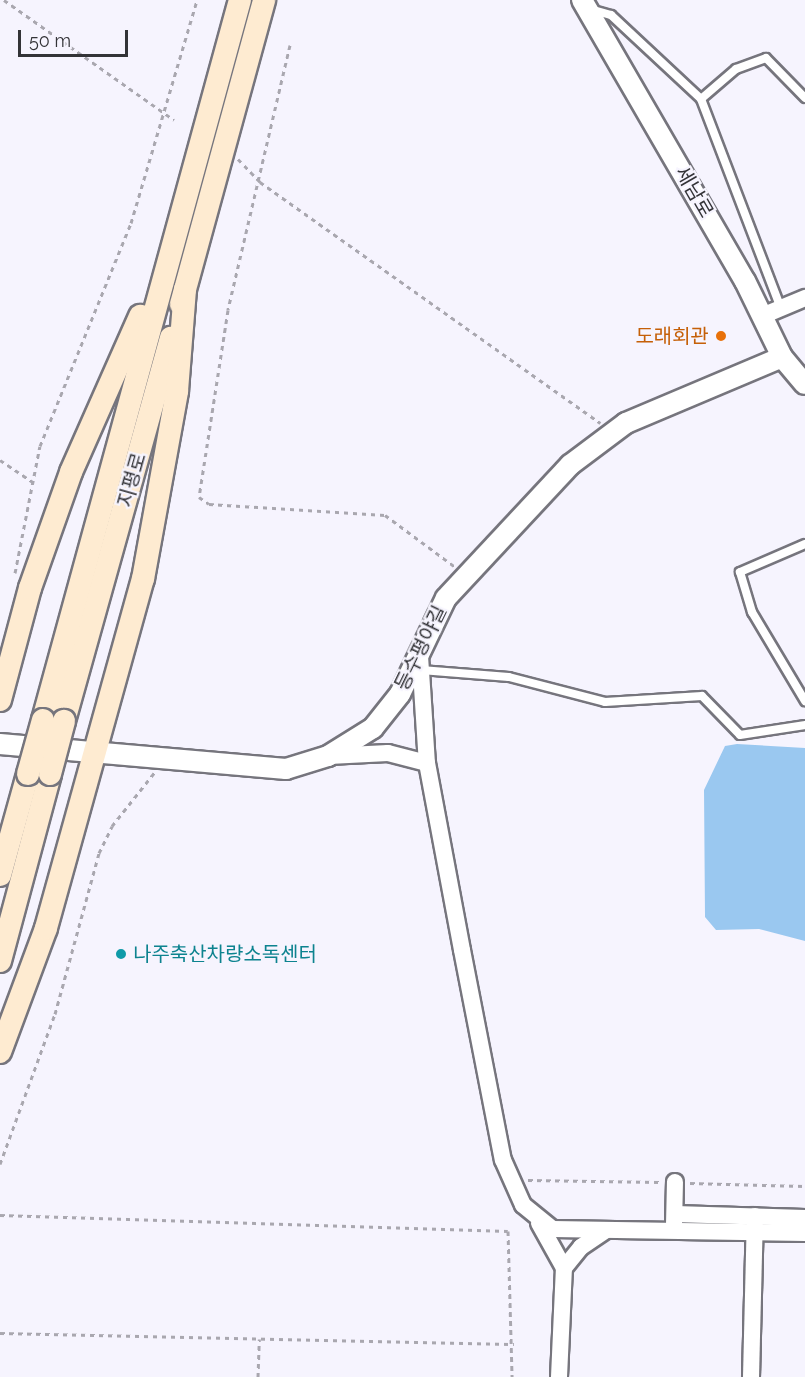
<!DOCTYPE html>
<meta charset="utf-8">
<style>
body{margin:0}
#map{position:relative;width:805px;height:1377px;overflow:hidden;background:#f6f4fe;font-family:Raleway,"Noto Sans KR",sans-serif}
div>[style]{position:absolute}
.water>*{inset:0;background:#9ac8f0}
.path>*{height:3px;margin-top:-1.5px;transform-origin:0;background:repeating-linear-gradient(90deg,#a9a7af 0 4.5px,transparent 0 9px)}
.roads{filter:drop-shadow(2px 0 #76757d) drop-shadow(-2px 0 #76757d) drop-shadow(0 2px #76757d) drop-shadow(0 -2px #76757d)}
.service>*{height:8px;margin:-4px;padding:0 4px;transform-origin:4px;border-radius:4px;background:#fff}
.minor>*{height:16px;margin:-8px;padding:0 8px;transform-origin:8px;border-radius:8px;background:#fff}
.tertiary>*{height:20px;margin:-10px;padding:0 10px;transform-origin:10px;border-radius:10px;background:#fff}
.secondary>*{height:22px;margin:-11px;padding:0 11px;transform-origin:11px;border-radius:11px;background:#feebd1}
.bridges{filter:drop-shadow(2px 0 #76757d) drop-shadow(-2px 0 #76757d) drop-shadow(0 2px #76757d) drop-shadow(0 -2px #76757d)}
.secondary-bridge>*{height:22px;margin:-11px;padding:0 11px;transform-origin:11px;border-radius:11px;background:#feebd1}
.dots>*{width:16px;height:16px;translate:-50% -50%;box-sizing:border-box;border:3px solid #f6f4fe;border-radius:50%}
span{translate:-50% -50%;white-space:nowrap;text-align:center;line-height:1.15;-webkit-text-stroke:4.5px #f6f4fe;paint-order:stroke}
.street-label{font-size:20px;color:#333337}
.food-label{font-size:20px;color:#c56008}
.right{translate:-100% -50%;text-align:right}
.culture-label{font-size:20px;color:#0d838f}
.left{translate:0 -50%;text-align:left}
.scale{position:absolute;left:18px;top:30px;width:110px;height:27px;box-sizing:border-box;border:3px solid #333337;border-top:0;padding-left:8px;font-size:18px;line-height:21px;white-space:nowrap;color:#333337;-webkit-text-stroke:4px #f6f4fe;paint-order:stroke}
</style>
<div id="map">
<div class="water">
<div style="clip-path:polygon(737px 744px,805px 748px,805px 941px,759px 929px,716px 930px,705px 917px,704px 790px,725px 746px)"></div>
</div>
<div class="path">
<div style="left:4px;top:0;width:208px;rotate:35.2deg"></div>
<div style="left:290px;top:45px;width:272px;rotate:103.2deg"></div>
<div style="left:228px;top:310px;width:189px;rotate:98.8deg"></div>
<div style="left:199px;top:497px;width:12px;rotate:35deg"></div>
<div style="left:209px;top:504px;width:176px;rotate:3.6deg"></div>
<div style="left:385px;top:515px;width:86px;rotate:36.5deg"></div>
<div style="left:238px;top:159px;width:32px;rotate:46deg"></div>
<div style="left:260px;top:182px;width:417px;rotate:35.3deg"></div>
<div style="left:0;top:460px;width:40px;rotate:34deg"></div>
<div style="left:15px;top:573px;width:129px;rotate:-78.9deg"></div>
<div style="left:40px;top:446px;width:241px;rotate:-67.8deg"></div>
<div style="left:131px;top:223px;width:233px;rotate:-73.5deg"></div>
<div style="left:0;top:1164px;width:160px;rotate:-69.9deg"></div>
<div style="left:55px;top:1014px;width:167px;rotate:-74.7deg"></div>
<div style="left:99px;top:853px;width:30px;rotate:-64deg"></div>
<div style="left:112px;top:826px;width:68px;rotate:-51.6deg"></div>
<div style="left:528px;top:1180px;width:131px;rotate:0.9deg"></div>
<div style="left:690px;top:1183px;width:115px;rotate:1.5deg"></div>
<div style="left:0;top:1215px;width:508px;rotate:1.8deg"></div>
<div style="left:508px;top:1231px;width:146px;rotate:88.4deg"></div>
<div style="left:0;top:1333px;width:514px;rotate:1.23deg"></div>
<div style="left:258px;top:1377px;width:38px;rotate:-88deg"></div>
</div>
<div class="roads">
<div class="service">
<div style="left:590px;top:9px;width:22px;rotate:16deg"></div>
<div style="left:611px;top:15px;width:123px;rotate:43deg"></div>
<div style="left:701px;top:99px;width:224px;rotate:69.1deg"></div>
<div style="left:701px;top:99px;width:46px;rotate:-40.6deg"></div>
<div style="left:736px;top:69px;width:32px;rotate:-20deg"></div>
<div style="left:766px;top:58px;width:56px;rotate:45.7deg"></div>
<div style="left:805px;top:544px;width:71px;rotate:156.7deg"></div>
<div style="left:740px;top:572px;width:42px;rotate:73.3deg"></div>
<div style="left:752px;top:612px;width:104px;rotate:59.2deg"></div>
<div style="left:421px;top:670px;width:88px;rotate:4.5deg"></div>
<div style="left:509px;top:677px;width:99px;rotate:14.6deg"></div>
<div style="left:605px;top:702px;width:97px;rotate:-3.5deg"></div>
<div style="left:702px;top:696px;width:54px;rotate:45.7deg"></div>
<div style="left:740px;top:735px;width:66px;rotate:-8.7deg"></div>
</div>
<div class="minor">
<div style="left:762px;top:316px;width:47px;rotate:-22.7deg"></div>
<div style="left:420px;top:656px;width:107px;rotate:86.3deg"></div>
<div style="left:427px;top:763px;width:190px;rotate:79.4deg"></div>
<div style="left:462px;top:950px;width:214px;rotate:79deg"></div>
<div style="left:503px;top:1160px;width:49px;rotate:66deg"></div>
<div style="left:523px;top:1205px;width:38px;rotate:39deg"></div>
<div style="left:553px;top:1229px;width:252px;rotate:0.9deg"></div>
<div style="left:329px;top:756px;width:59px;rotate:-2.9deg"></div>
<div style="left:388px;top:753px;width:40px;rotate:14.4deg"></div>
<div style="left:675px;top:1214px;width:130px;rotate:1.8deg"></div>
<div style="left:539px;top:1223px;width:51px;rotate:60.9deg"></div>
<div style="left:674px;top:1225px;width:43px;rotate:-88.7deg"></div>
<div style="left:559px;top:1377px;width:109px;rotate:-87.4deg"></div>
<div style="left:564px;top:1268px;width:27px;rotate:-51deg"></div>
<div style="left:581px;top:1247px;width:29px;rotate:-34deg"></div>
<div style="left:751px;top:1377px;width:161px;rotate:-88.6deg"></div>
</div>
<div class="tertiary">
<div style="left:582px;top:0;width:325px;rotate:59.9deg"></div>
<div style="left:745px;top:281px;width:85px;rotate:64deg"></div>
<div style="left:782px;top:357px;width:35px;rotate:50deg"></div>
<div style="left:0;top:744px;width:287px;rotate:5deg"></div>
<div style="left:286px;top:769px;width:44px;rotate:-17.2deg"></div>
<div style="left:328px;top:756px;width:53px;rotate:-31.9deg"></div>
<div style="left:373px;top:728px;width:43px;rotate:-51.5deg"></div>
<div style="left:400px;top:694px;width:106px;rotate:-64.4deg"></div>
<div style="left:446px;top:598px;width:182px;rotate:-47deg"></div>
<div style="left:570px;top:465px;width:70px;rotate:-36.9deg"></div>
<div style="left:626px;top:423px;width:169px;rotate:-22.9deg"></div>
</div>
<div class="secondary">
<div style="left:181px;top:304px;width:315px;rotate:-74.7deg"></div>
<div style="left:0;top:700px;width:116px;rotate:-75deg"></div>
<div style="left:30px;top:588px;width:123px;rotate:-70.5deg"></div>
<div style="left:71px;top:472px;width:171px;rotate:-66.1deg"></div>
<div style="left:43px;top:720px;width:746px;rotate:-74.7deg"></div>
<div style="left:64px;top:721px;width:398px;rotate:-74.4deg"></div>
<div style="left:0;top:875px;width:105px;rotate:-74.5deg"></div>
<div style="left:0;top:961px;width:194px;rotate:-75deg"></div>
<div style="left:0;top:1052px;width:132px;rotate:-69.6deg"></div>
<div style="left:46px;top:928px;width:362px;rotate:-74.5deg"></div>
<div style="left:143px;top:579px;width:191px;rotate:-79.7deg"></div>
<div style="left:177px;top:391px;width:102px;rotate:-85.5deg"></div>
</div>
</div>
<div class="bridges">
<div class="secondary-bridge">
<div style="left:28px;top:774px;width:56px;rotate:-74.5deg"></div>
<div style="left:50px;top:774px;width:55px;rotate:-75.2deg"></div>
</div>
</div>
<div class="dots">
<div style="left:721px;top:336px;background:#e8710a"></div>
<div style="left:121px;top:954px;background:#0f9aa8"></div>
</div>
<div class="street-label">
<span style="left:694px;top:192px;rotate:60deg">세남로</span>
<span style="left:132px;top:480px;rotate:-74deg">지평로</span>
<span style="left:421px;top:648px;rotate:-64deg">등수평야길</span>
</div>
<div class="food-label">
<span class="right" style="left:709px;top:336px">도래회관</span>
</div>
<div class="culture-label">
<span class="left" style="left:133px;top:954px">나주축산차량소독센터</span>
</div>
<div class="scale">50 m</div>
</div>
